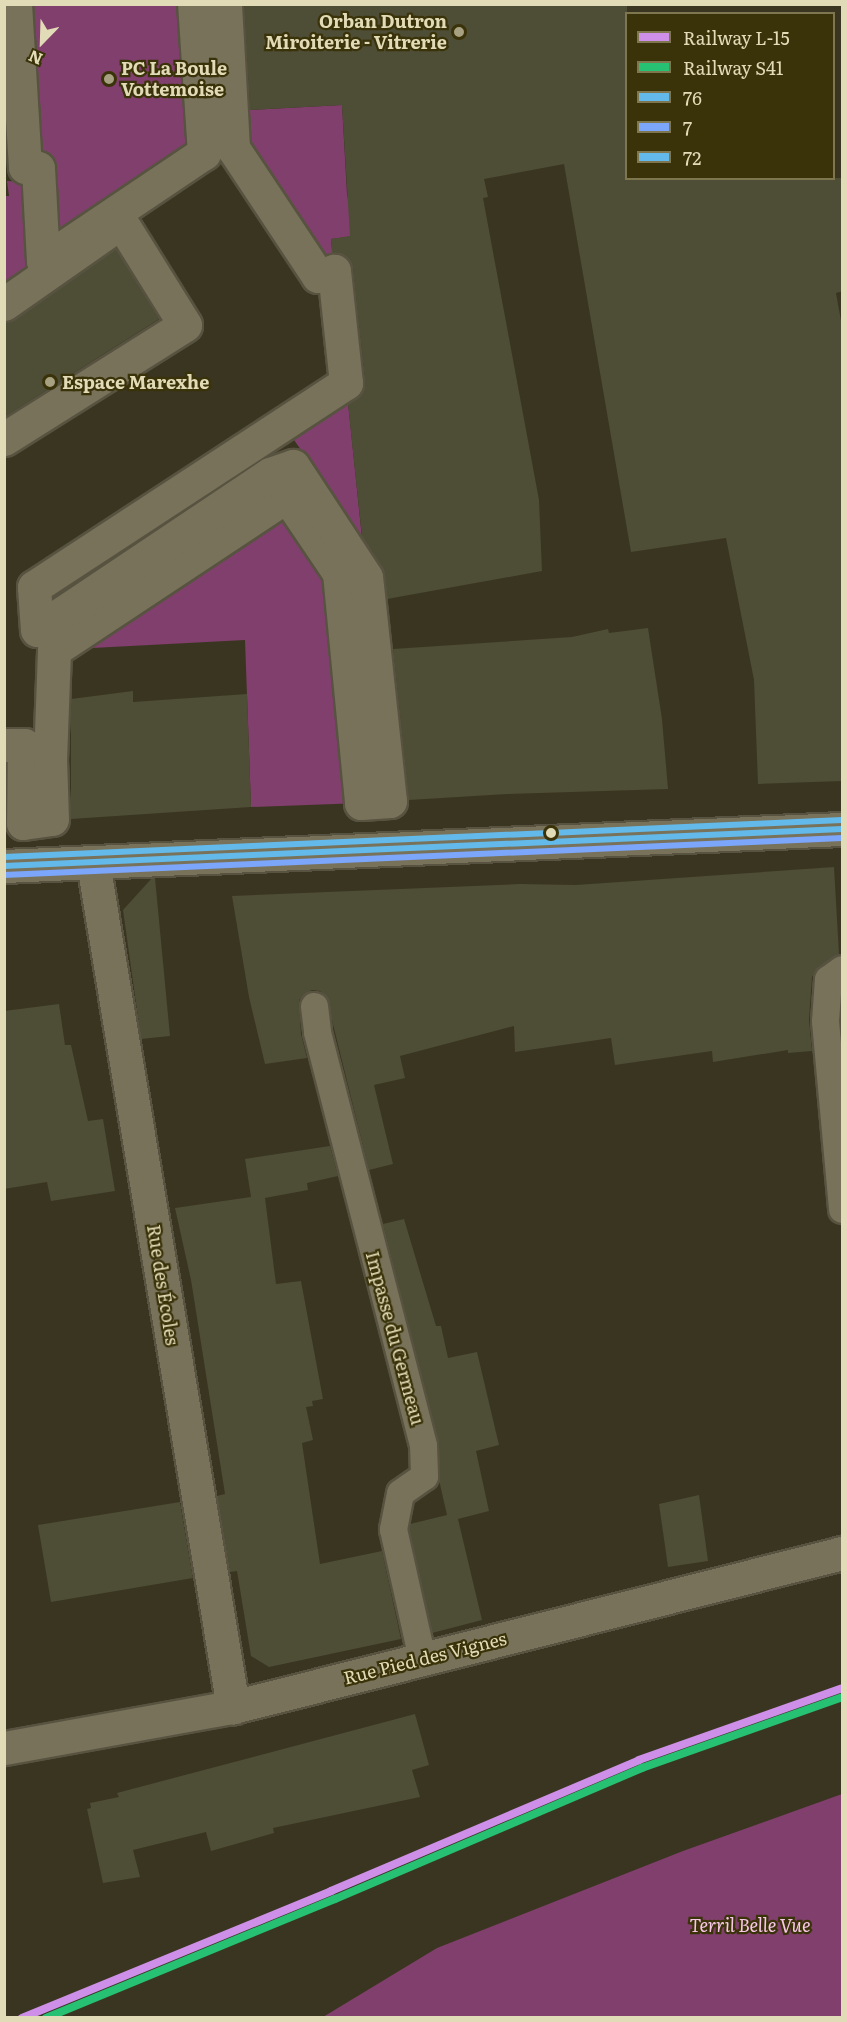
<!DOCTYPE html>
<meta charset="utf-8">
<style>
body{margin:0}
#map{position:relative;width:847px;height:2022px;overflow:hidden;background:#3a3520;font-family:Literata,serif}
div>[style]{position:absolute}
.green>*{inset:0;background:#803f6d}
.building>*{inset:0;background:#4e4d36}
.roads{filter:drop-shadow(2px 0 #575340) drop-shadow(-2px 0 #575340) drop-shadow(0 2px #575340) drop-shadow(0 -2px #575340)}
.lane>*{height:27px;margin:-13.5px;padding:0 13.5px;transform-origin:13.5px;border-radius:13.5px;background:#78725a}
.street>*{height:33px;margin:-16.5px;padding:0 16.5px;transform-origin:16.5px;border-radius:16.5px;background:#78725a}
.secondary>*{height:33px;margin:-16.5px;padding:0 16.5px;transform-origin:16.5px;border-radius:16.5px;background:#78725a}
.bus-1>*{height:6px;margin:-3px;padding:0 3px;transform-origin:3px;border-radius:3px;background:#63b9e9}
.bus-2>*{height:6px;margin:-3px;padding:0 3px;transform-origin:3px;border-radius:3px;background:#7ba6fa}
.bus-3>*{height:6px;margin:-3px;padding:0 3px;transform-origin:3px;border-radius:3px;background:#63b9e9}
.rail-1>*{height:8px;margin:-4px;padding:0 4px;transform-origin:4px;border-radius:4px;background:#ce8fe9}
.rail-2>*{height:8px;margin:-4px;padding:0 4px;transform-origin:4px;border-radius:4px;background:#26c172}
.dots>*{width:16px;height:16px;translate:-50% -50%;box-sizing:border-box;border:3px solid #3a3209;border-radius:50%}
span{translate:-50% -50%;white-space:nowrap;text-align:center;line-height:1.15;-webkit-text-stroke:4.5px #3a3209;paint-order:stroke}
.poi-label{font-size:18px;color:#e2dbb7;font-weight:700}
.right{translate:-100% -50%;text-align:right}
.left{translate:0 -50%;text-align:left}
.street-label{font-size:18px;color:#e2dbb7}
.park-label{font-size:18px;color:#f9c7ea;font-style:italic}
.frame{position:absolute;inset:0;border:6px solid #e2dbb7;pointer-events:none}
.legend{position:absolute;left:625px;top:12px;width:210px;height:168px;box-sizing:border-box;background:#3a3209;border:2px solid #7d764f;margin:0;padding:8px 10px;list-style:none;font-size:18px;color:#e2dbb7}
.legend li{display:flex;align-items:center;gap:12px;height:30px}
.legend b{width:30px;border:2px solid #7d764f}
.north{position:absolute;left:12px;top:12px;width:60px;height:60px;-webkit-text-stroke:4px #3a3209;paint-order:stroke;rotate:203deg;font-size:16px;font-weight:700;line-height:24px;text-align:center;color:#e2dbb7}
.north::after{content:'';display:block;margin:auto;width:21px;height:27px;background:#e2dbb7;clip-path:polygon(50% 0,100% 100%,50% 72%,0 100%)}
</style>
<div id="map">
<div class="green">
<div style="clip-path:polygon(15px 5px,194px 5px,204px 153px,43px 261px)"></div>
<div style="clip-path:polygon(342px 105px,347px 194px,355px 236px,331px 239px,334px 271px,318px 276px,231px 111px)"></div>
<div style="clip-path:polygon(7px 181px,28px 182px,32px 265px,5px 282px,4px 196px,9px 196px)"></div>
<div style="clip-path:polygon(346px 383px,366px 577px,306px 457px,282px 423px)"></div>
<div style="clip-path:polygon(287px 496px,339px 573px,361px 803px,251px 807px,245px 640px,54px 650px)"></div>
<div style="clip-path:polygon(842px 1794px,842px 2017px,323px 2017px,437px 1948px,683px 1851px)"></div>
</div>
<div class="building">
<div style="clip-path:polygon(244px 4px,627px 4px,627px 178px,843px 178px,843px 291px,836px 293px,843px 332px,843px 781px,758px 784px,754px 680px,726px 538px,631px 552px,564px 164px,484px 179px,488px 197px,483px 198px,539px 500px,542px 571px,387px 599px,382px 567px,362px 537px,348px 404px,363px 392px,365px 381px,353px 269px,348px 259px,340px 253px,332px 253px,331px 239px,350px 236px,342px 105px,250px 110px)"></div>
<div style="clip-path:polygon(116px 249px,159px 319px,4px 417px,4px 323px,15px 319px)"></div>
<div style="clip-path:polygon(648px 628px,662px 719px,668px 789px,507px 794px,409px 800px,393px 649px,572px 637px,608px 629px,609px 633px)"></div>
<div style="clip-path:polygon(133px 691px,133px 702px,247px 694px,251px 807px,71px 819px,71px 699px)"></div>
<div style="clip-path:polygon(834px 867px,839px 954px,818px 967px,812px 977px,809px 1020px,812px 1051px,788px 1053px,788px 1050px,713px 1062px,712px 1051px,615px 1065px,611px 1038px,515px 1052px,514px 1026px,400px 1056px,405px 1078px,374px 1085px,393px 1164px,369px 1170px,326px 996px,320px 991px,312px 990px,304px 994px,299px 1000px,301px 1034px,307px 1058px,265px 1064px,249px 997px,232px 896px,520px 884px,576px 885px)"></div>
<div style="clip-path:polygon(152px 878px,155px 878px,170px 1036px,141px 1039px,123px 910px)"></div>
<div style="clip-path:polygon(59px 1004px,65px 1045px,71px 1045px,88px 1121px,103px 1119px,115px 1191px,51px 1201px,47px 1182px,4px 1189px,4px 1011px)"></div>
<div style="clip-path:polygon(330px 1146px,338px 1176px,307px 1183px,308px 1190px,265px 1198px,276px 1284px,301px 1281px,323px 1399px,312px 1401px,313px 1406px,306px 1407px,313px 1440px,302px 1443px,320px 1564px,382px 1551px,401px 1639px,269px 1667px,251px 1656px,237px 1571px,230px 1572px,217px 1496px,225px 1494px,191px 1280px,175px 1208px,251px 1197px,245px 1159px)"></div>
<div style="clip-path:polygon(404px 1219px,436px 1326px,441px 1326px,448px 1358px,477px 1352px,499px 1445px,476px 1451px,489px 1511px,458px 1519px,482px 1620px,432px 1633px,409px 1529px,410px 1524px,447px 1515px,439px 1480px,438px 1441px,383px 1224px)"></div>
<div style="clip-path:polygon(699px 1495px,708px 1561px,668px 1567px,659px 1504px)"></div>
<div style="clip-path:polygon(180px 1502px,193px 1578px,51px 1602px,38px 1525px)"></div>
<div style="clip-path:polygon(415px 1714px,429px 1765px,412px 1770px,420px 1797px,273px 1828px,274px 1833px,211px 1851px,206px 1832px,133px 1850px,140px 1877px,103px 1883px,87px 1809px,91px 1808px,90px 1803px,119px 1797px,117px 1793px)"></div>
</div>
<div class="roads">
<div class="lane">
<div style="left:842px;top:969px;width:17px;rotate:144deg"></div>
<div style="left:828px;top:979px;width:42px;rotate:94.1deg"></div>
<div style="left:825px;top:1021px;width:189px;rotate:84.8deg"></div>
<div style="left:314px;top:1006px;width:26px;rotate:83deg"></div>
<div style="left:317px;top:1032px;width:426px;rotate:75.6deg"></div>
<div style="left:423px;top:1445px;width:31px;rotate:88deg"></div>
<div style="left:424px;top:1476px;width:29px;rotate:145deg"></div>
<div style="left:400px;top:1493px;width:37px;rotate:101deg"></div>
<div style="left:393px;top:1529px;width:133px;rotate:77.4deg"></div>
</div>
<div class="street">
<div style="left:15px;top:4px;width:163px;rotate:86.5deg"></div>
<div style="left:25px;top:167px;width:13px;rotate:4deg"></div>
<div style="left:38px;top:168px;width:93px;rotate:86.9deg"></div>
<div style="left:43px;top:261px;width:194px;rotate:-33.9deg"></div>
<div style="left:204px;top:153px;width:149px;rotate:-93.8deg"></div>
<div style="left:4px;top:304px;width:143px;rotate:-35deg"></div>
<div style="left:121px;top:222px;width:121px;rotate:58.1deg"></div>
<div style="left:185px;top:325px;width:214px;rotate:147.8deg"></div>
<div style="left:4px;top:745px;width:20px"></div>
<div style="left:24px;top:745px;width:78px;rotate:90.7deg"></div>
<div style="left:23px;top:823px;width:29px;rotate:-8deg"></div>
<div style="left:52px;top:819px;width:59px;rotate:-91.9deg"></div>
<div style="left:50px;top:760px;width:110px;rotate:-87.9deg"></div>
<div style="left:54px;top:650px;width:279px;rotate:-33.5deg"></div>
<div style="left:287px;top:496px;width:93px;rotate:56deg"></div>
<div style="left:339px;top:573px;width:231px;rotate:84.5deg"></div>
<div style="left:361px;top:803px;width:29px;rotate:-4deg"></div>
<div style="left:390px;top:801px;width:225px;rotate:-96.1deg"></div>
<div style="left:366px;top:577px;width:133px;rotate:-123.3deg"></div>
<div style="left:293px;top:466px;width:24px;rotate:161deg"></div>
<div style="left:270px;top:474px;width:280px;rotate:146.2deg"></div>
<div style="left:37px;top:630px;width:43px;rotate:-94deg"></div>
<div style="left:34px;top:587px;width:373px;rotate:-33.2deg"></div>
<div style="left:346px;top:383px;width:113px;rotate:-96.1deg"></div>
<div style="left:334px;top:271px;width:17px;rotate:163deg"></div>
<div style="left:318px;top:276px;width:154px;rotate:-123.6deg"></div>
<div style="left:233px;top:148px;width:144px;rotate:-93.2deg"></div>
<div style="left:93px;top:863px;width:856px;rotate:80.58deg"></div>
<div style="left:4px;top:1748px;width:233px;rotate:-10.2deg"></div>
<div style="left:233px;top:1707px;width:628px;rotate:-14.19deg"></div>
</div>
<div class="secondary">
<div style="left:4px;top:866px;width:839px;rotate:-2.53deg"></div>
</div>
</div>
<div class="bus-1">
<div style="left:4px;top:866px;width:839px;rotate:-2.53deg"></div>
</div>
<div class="bus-2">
<div style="left:4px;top:875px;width:839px;rotate:-2.53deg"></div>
</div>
<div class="bus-3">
<div style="left:4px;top:857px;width:839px;rotate:-2.53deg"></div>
</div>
<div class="rail-1">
<div style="left:22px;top:2018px;width:334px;rotate:-22.3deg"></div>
<div style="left:331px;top:1891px;width:335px;rotate:-23deg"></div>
<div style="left:639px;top:1760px;width:215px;rotate:-19.5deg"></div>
</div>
<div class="rail-2">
<div style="left:46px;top:2018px;width:313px;rotate:-22.4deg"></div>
<div style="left:335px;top:1899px;width:334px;rotate:-23.1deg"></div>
<div style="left:642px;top:1768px;width:212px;rotate:-19.5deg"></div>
</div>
<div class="dots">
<div style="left:459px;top:32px;background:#a7a182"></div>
<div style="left:109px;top:79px;background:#a7a182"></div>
<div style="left:50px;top:382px;background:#a7a182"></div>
<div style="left:551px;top:833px;background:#e2dbb7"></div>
</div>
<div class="poi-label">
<span class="right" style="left:447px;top:32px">Orban Dutron<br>Miroiterie - Vitrerie</span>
<span class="left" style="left:121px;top:79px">PC La Boule<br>Vottemoise</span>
<span class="left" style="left:62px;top:382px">Espace Marexhe</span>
</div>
<div class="street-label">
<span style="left:163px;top:1285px;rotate:81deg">Rue des Écoles</span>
<span style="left:395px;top:1338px;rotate:75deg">Impasse du Germeau</span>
<span style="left:425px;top:1658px;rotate:-14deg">Rue Pied des Vignes</span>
</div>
<div class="park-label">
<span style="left:750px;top:1925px">Terril Belle Vue</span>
</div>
<div class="frame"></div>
<ul class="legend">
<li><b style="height:8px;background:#ce8fe9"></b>Railway L-15</li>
<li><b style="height:8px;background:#26c172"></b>Railway S41</li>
<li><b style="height:8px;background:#63b9e9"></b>76</li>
<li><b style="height:8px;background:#7ba6fa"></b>7</li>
<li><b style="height:8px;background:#63b9e9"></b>72</li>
</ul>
<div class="north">N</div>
</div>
